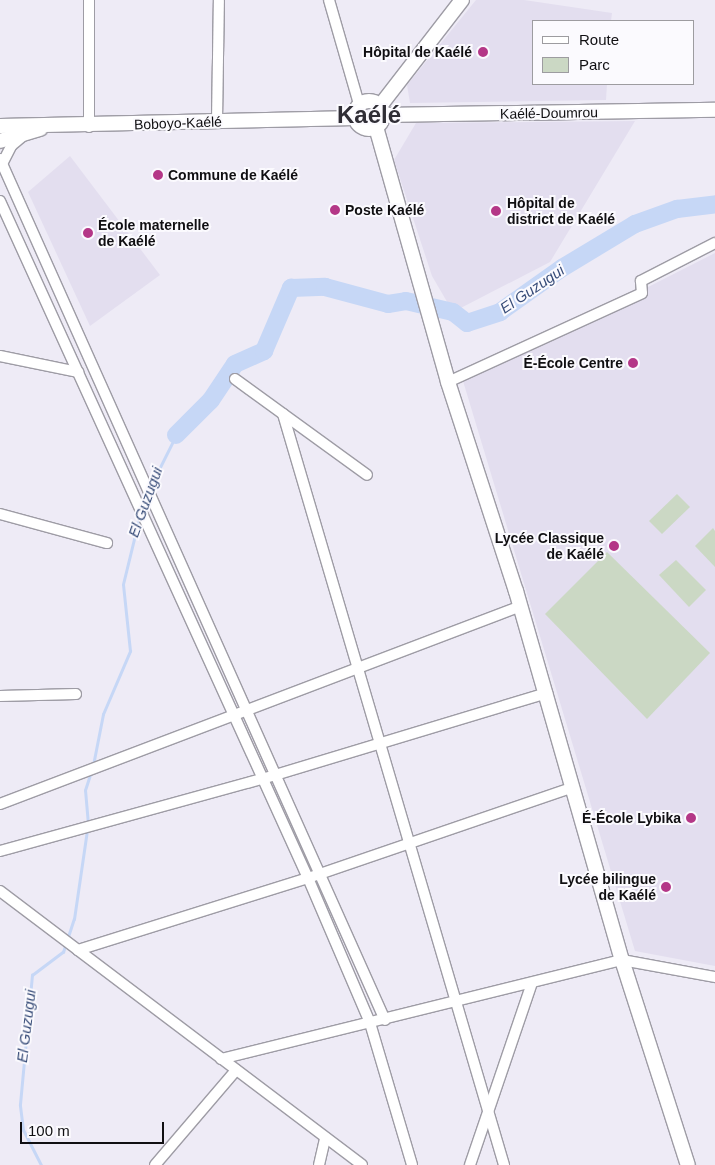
<!DOCTYPE html>
<meta charset="utf-8">
<style>
body{margin:0}
#map{position:relative;width:715px;height:1165px;overflow:hidden;background:#eeebf6;font-family:Arial,sans-serif}
div>[style]{position:absolute}
.built>*{inset:0;background:#e3deef}
.green>*{inset:0;background:#cbd8c4}
.stream>*{height:3px;margin:-1.5px;padding:0 1.5px;transform-origin:1.5px;border-radius:1.5px;background:#c6d7f6}
.river>*{height:18px;margin:-9px;padding:0 9px;transform-origin:9px;border-radius:9px;background:#c6d7f6}
.roads{filter:drop-shadow(1px 0 #9e9ca5) drop-shadow(-1px 0 #9e9ca5) drop-shadow(0 1px #9e9ca5) drop-shadow(0 -1px #9e9ca5)}
.street>*{height:10px;margin:-5px;padding:0 5px;transform-origin:5px;border-radius:5px;background:#fff}
.secondary>*{height:14px;margin:-7px;padding:0 7px;transform-origin:7px;border-radius:7px;background:#fff}
.secondary>.ring{margin:-7px;padding:0;box-sizing:content-box;background:none;border:14px solid #fff;border-radius:50%}
.dots>*{width:14px;height:14px;translate:-50% -50%;box-sizing:border-box;border:2px solid #fbfafe;border-radius:50%}
span{translate:-50% -50%;white-space:nowrap;text-align:center;line-height:1.15;-webkit-text-stroke:4px #fbfafe;paint-order:stroke}
.poi-label{font-size:14px;color:#100f12;font-weight:700}
.right{translate:-100% -50%;text-align:right}
.left{translate:0 -50%;text-align:left}
.street-label{font-size:14px;color:#100f12}
.water-label{font-size:15px;color:#374c78;font-style:italic}
.town-label{font-size:24px;color:#302e36;font-weight:700}
.legend{position:absolute;left:532px;top:20px;width:162px;height:65px;box-sizing:border-box;background:#fbfafe;border:1px solid #9d9ca0;margin:0;padding:6px 9px;list-style:none;font-size:15px;color:#100f12}
.legend li{display:flex;align-items:center;gap:10px;height:25px}
.legend b{width:25px;border:1px solid #9d9ca0}
.scale{position:absolute;left:20px;top:1122px;width:144px;height:22px;box-sizing:border-box;border:2px solid #100f12;border-top:0;padding-left:6px;font-size:15px;line-height:18px;white-space:nowrap;color:#100f12;-webkit-text-stroke:4px #fbfafe;paint-order:stroke}
</style>
<div id="map">
<div class="built">
<div style="clip-path:polygon(476px 0,524px 0,612px 13px,611px 21px,534px 21px,534px 84px,607px 84px,606px 100px,410px 103px,407px 85px)"></div>
<div style="clip-path:polygon(635px 121px,550px 262px,453px 312px,432px 276px,394px 160px,416px 123px)"></div>
<div style="clip-path:polygon(70px 156px,160px 275px,90px 326px,28px 192px)"></div>
<div style="clip-path:polygon(715px 253px,715px 966px,635px 951px,463px 381px)"></div>
</div>
<div class="green">
<div style="clip-path:polygon(677px 494px,690px 507px,662px 534px,649px 521px)"></div>
<div style="clip-path:polygon(713px 528px,715px 531px,715px 567px,695px 546px)"></div>
<div style="clip-path:polygon(607px 552px,710px 653px,647px 719px,545px 614px)"></div>
<div style="clip-path:polygon(676px 560px,706px 590px,689px 607px,659px 575px)"></div>
</div>
<div class="stream">
<div style="left:150px;top:487px;width:58px;rotate:-63.4deg"></div>
<div style="left:142px;top:508px;width:14px;rotate:-69deg"></div>
<div style="left:93px;top:765px;width:52px;rotate:-78.9deg"></div>
<div style="left:103px;top:714px;width:69px;rotate:-66.8deg"></div>
<div style="left:130px;top:651px;width:67px;rotate:-96deg"></div>
<div style="left:123px;top:584px;width:72px;rotate:-76.3deg"></div>
<div style="left:88px;top:824px;width:34px;rotate:-95deg"></div>
<div style="left:85px;top:790px;width:20px;rotate:-72deg"></div>
<div style="left:41px;top:1165px;width:39px;rotate:-117deg"></div>
<div style="left:23px;top:1130px;width:26px;rotate:-97deg"></div>
<div style="left:20px;top:1104px;width:130px;rotate:-84.7deg"></div>
<div style="left:32px;top:975px;width:39px;rotate:-37deg"></div>
<div style="left:63px;top:952px;width:35px;rotate:-72deg"></div>
<div style="left:74px;top:919px;width:90px;rotate:-81.7deg"></div>
</div>
<div class="river">
<div style="left:176px;top:435px;width:49px;rotate:-45deg"></div>
<div style="left:211px;top:400px;width:43px;rotate:-56.3deg"></div>
<div style="left:235px;top:364px;width:32px;rotate:-24deg"></div>
<div style="left:264px;top:351px;width:69px;rotate:-66.8deg"></div>
<div style="left:291px;top:288px;width:34px;rotate:-2deg"></div>
<div style="left:325px;top:287px;width:65px;rotate:15.1deg"></div>
<div style="left:388px;top:304px;width:18px;rotate:-9deg"></div>
<div style="left:406px;top:301px;width:48px;rotate:13.2deg"></div>
<div style="left:453px;top:312px;width:18px;rotate:38deg"></div>
<div style="left:467px;top:323px;width:35px;rotate:-18deg"></div>
<div style="left:500px;top:312px;width:76px;rotate:-35.4deg"></div>
<div style="left:562px;top:268px;width:85px;rotate:-31.1deg"></div>
<div style="left:635px;top:224px;width:45px;rotate:-19.7deg"></div>
<div style="left:677px;top:209px;width:38px;rotate:-7deg"></div>
</div>
<div class="roads">
<div class="street">
<div style="left:329px;top:0;width:108px;rotate:73.9deg"></div>
<div style="left:217px;top:121px;width:121px;rotate:-89.1deg"></div>
<div style="left:89px;top:127px;width:127px;rotate:-90deg"></div>
<div style="left:0;top:159px;width:943px;rotate:65.91deg"></div>
<div style="left:2px;top:164px;width:20px;rotate:-63deg"></div>
<div style="left:11px;top:146px;width:16px;rotate:-40deg"></div>
<div style="left:0;top:201px;width:744px;rotate:65.54deg"></div>
<div style="left:308px;top:878px;width:158px;rotate:66.8deg"></div>
<div style="left:370px;top:1023px;width:148px;rotate:73.5deg"></div>
<div style="left:0;top:356px;width:80px;rotate:11.6deg"></div>
<div style="left:235px;top:379px;width:163px;rotate:36deg"></div>
<div style="left:448px;top:382px;width:213px;rotate:-24.6deg"></div>
<div style="left:642px;top:293px;width:12px;rotate:-95deg"></div>
<div style="left:641px;top:281px;width:83px;rotate:-27.2deg"></div>
<div style="left:283px;top:414px;width:783px;rotate:73.6deg"></div>
<div style="left:0;top:514px;width:111px;rotate:15.2deg"></div>
<div style="left:0;top:696px;width:76px;rotate:-1.5deg"></div>
<div style="left:0;top:804px;width:557px;rotate:-20.81deg"></div>
<div style="left:0;top:851px;width:272px;rotate:-15.4deg"></div>
<div style="left:262px;top:779px;width:298px;rotate:-16.8deg"></div>
<div style="left:0;top:891px;width:98px;rotate:37.1deg"></div>
<div style="left:78px;top:950px;width:241px;rotate:-17.4deg"></div>
<div style="left:308px;top:878px;width:281px;rotate:-18.9deg"></div>
<div style="left:78px;top:950px;width:356px;rotate:37.1deg"></div>
<div style="left:221px;top:1059px;width:413px;rotate:-13.9deg"></div>
<div style="left:622px;top:960px;width:95px;rotate:10.4deg"></div>
<div style="left:155px;top:1165px;width:125px;rotate:-49.5deg"></div>
<div style="left:319px;top:1165px;width:28px;rotate:-77deg"></div>
<div style="left:470px;top:1165px;width:192px;rotate:-71.2deg"></div>
</div>
<div class="secondary">
<div class="ring" style="left:355px;top:101px;width:14px;height:14px"></div>
<div style="left:380px;top:106px;width:134px;rotate:-52.3deg"></div>
<div style="left:383px;top:115px;width:332px;rotate:-0.9deg"></div>
<div style="left:0;top:126px;width:355px;rotate:-1.3deg"></div>
<div style="left:376px;top:127px;width:265px;rotate:74.2deg"></div>
<div style="left:448px;top:382px;width:220px;rotate:72deg"></div>
<div style="left:516px;top:591px;width:384px;rotate:74deg"></div>
<div style="left:622px;top:960px;width:215px;rotate:72.2deg"></div>
<div style="left:0;top:141px;width:42px;rotate:-16.7deg"></div>
</div>
</div>
<div class="dots">
<div style="left:483px;top:52px;background:#b43787"></div>
<div style="left:158px;top:175px;background:#b43787"></div>
<div style="left:335px;top:210px;background:#b43787"></div>
<div style="left:496px;top:211px;background:#b43787"></div>
<div style="left:88px;top:233px;background:#b43787"></div>
<div style="left:633px;top:363px;background:#b43787"></div>
<div style="left:614px;top:546px;background:#b43787"></div>
<div style="left:691px;top:818px;background:#b43787"></div>
<div style="left:666px;top:887px;background:#b43787"></div>
</div>
<div class="poi-label">
<span class="right" style="left:472px;top:52px">Hôpital de Kaélé</span>
<span class="left" style="left:168px;top:175px">Commune de Kaélé</span>
<span class="left" style="left:507px;top:211px">Hôpital de<br>district de Kaélé</span>
<span class="left" style="left:345px;top:210px">Poste Kaélé</span>
<span class="left" style="left:98px;top:233px">École maternelle<br>de Kaélé</span>
<span class="right" style="left:623px;top:363px">É-École Centre</span>
<span class="right" style="left:604px;top:546px">Lycée Classique<br>de Kaélé</span>
<span class="right" style="left:681px;top:818px">É-École Lybika</span>
<span class="right" style="left:656px;top:887px">Lycée bilingue<br>de Kaélé</span>
</div>
<div class="street-label">
<span style="left:549px;top:113px;rotate:-1deg">Kaélé-Doumrou</span>
<span style="left:178px;top:123px;rotate:-2deg">Boboyo-Kaélé</span>
</div>
<div class="water-label">
<span style="left:532px;top:289px;rotate:-34deg">El Guzugui</span>
<span style="left:145px;top:502px;rotate:-70deg">El Guzugui</span>
<span style="left:26px;top:1026px;rotate:-83deg">El Guzugui</span>
</div>
<div class="town-label">
<span style="left:369px;top:115px">Kaélé</span>
</div>
<ul class="legend">
<li><b style="height:6px;background:#fff"></b>Route</li>
<li><b style="height:14px;background:#cbd8c4"></b>Parc</li>
</ul>
<div class="scale">100 m</div>
</div>
